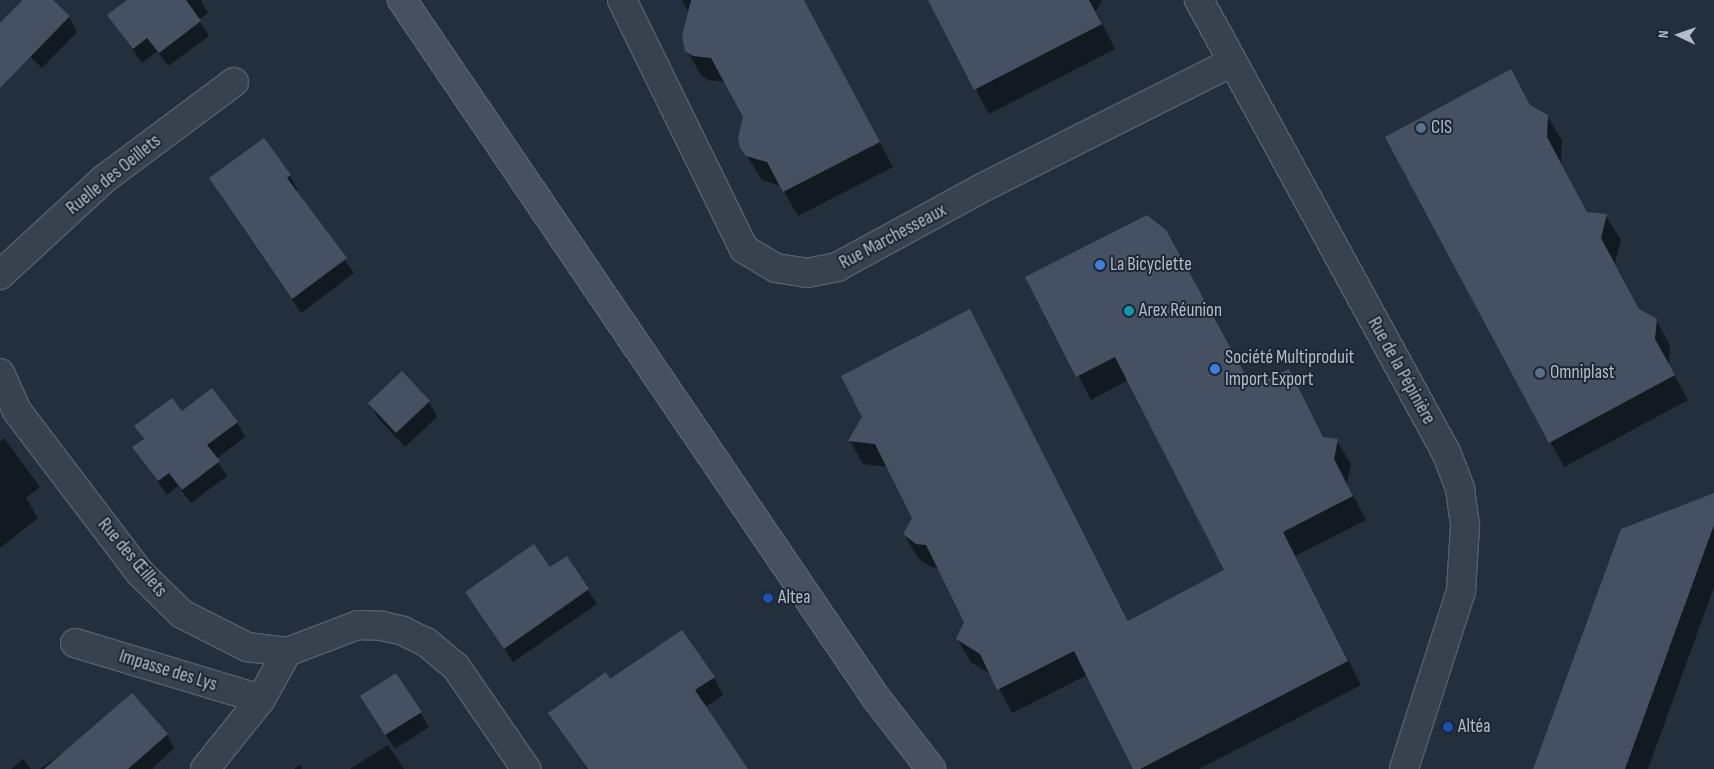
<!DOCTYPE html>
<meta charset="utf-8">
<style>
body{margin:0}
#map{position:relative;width:1714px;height:769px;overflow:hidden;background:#242f3e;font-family:"Sofia Sans Condensed",sans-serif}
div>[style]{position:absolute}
.shadow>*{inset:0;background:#0007}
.building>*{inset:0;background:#455162}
.roads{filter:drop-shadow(1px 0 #565f6c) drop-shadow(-1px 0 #565f6c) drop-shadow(0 1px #565f6c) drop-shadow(0 -1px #565f6c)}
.street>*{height:28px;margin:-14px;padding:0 14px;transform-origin:14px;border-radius:14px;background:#38414e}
.secondary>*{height:28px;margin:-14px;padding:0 14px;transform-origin:14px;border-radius:14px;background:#465061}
.dots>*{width:14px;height:14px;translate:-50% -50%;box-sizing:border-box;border:2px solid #1d2633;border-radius:50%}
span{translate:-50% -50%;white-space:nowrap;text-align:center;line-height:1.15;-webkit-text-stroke:4px #1d2633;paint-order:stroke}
.poi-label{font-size:19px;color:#b4bcc9}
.left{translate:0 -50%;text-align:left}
.street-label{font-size:19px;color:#b4bcc9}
.north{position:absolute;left:1654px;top:10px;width:50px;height:50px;-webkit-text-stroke:4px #1d2633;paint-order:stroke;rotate:273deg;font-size:14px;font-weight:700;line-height:20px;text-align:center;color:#b4bcc9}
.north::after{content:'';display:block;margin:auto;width:18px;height:22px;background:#b4bcc9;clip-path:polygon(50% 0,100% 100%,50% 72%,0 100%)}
</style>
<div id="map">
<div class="shadow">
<div style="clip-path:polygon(24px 0,52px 0,69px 17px,77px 32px,42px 68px,10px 37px)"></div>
<div style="clip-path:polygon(129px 0,201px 0,208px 13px,199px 20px,209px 36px,168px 66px,157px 51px,142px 63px,109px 15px)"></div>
<div style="clip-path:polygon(682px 0,804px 0,893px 167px,798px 216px,781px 186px,762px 180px,742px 148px,744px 116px,726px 82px,708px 80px,701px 75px,687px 50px,689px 13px)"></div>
<div style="clip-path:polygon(929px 0,1102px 0,1096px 11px,1115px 49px,989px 114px)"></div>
<div style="clip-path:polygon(1530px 107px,1547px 116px,1562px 140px,1561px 163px,1587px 213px,1606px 216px,1621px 240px,1615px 263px,1640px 311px,1656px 320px,1670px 345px,1669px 365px,1688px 400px,1564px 467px,1387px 138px)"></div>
<div style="clip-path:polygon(290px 176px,298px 190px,296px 191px,354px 273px,301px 313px,219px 193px)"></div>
<div style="clip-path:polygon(1027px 277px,1252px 388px,1288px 370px,1324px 439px,1337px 441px,1351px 464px,1347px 484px,1366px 520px,1295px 556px,1361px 685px,1199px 769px,1135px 769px,1087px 675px,1012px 713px,992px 675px,971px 662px,957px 639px,965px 622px,938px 568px,931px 567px,918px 558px,904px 534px,913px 518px,888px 467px,863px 464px,850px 441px,983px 335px,1129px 622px,1226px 571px,1128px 380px,1091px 400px)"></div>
<div style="clip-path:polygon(402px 373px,429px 402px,437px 417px,405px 447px,378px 418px,370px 403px)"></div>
<div style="clip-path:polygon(181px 413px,237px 422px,245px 437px,216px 459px,227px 476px,191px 503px,178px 486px,167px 495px,134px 447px,144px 441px,136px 426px)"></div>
<div style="clip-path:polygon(4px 438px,40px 487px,26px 498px,38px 518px,0 548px,0 441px)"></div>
<div style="clip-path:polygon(1714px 494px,1714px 587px,1648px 769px,1534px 769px)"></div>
<div style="clip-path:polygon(566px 558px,597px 604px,513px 662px,466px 592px,550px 569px)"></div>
<div style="clip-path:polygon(714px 678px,723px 695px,705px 707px,747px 769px,587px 769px,550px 713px)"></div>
<div style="clip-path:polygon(361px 697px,420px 712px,429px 727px,395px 749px)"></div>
<div style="clip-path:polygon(167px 735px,174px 748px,152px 769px,40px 769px,71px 747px)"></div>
<div style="clip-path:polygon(388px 745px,404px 769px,350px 769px)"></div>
<div style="clip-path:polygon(23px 759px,31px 769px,11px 769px)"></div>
<div style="clip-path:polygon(300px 765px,302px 769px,294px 769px)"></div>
</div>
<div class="building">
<div style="clip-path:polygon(23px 0,53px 0,70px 16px,0 88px,0 23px)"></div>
<div style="clip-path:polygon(127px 0,186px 0,201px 21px,159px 53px,147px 38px,133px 49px,107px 15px)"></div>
<div style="clip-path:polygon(691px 0,804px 0,880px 142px,783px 192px,767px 162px,746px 156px,740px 148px,738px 138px,743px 117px,711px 58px,693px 56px,685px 51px,682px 36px)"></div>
<div style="clip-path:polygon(928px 0,1089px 0,1102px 24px,974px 90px)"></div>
<div style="clip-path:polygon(1511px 69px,1530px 105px,1548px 115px,1547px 137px,1587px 212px,1607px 214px,1601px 238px,1639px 309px,1657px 319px,1655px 339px,1675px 375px,1549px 443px,1385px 137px)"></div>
<div style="clip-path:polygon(264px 138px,291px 175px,287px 178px,347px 258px,292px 299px,209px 178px)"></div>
<div style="clip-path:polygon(1147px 215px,1166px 230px,1252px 387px,1289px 369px,1323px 437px,1338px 439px,1334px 459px,1353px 496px,1283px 532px,1348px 661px,1140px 769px,1133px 769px,1074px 651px,997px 690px,980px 654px,956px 639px,964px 622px,926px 545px,916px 544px,903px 534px,912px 518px,875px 444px,848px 441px,862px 417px,841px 376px,970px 309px,1128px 621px,1224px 570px,1115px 357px,1076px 377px,1025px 277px)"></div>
<div style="clip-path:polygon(402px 371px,430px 401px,396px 433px,368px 403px)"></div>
<div style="clip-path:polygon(212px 388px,238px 422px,207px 445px,220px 461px,182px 490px,169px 473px,158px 481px,132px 447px,144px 439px,134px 426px,172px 398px,182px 411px)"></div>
<div style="clip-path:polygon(1714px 493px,1714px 525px,1625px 769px,1533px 769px,1621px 529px)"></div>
<div style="clip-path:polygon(534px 544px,550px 567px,567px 556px,589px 589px,504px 649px,465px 592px)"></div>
<div style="clip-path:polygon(682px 630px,715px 677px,695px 690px,748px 769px,588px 769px,548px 713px,606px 672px,610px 679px)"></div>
<div style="clip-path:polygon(396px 673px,422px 712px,385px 735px,360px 696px)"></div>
<div style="clip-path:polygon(132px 693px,168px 734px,128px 769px,44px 769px)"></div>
</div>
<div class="roads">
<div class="street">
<div style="left:622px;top:0;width:277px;rotate:63.9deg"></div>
<div style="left:744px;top:249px;width:37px;rotate:31deg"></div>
<div style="left:776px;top:268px;width:31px;rotate:9deg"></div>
<div style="left:807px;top:273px;width:31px;rotate:-11deg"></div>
<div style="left:837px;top:267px;width:161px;rotate:-28.6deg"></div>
<div style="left:978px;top:190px;width:283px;rotate:-26.7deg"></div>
<div style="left:1199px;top:0;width:515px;rotate:61.35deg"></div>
<div style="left:1446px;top:452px;width:40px;rotate:69deg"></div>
<div style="left:1460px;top:489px;width:37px;rotate:82deg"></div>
<div style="left:1465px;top:526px;width:65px;rotate:93.5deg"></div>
<div style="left:1461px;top:591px;width:187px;rotate:107.8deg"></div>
<div style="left:0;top:275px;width:142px;rotate:-42.7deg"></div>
<div style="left:104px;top:179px;width:162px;rotate:-36.7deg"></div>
<div style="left:0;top:373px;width:42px;rotate:65.9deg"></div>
<div style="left:17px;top:411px;width:202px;rotate:52.8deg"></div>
<div style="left:139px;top:572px;width:60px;rotate:44.3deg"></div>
<div style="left:182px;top:614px;width:73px;rotate:26.9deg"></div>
<div style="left:247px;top:647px;width:40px;rotate:7.1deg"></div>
<div style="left:287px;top:652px;width:76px;rotate:-20.8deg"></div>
<div style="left:358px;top:625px;width:24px;rotate:2deg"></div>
<div style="left:382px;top:626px;width:22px;rotate:13deg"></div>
<div style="left:403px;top:631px;width:25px;rotate:26deg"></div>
<div style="left:426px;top:642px;width:39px;rotate:40deg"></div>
<div style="left:456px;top:667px;width:124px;rotate:55.5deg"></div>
<div style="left:75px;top:643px;width:194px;rotate:16.8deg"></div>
<div style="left:205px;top:769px;width:90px;rotate:-51.3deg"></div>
<div style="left:261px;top:699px;width:54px;rotate:-61deg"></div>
</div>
<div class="secondary">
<div style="left:402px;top:0;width:844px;rotate:55.82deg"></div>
<div style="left:876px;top:698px;width:90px;rotate:52.2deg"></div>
</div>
</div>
<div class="dots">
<div style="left:1421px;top:128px;background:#5c6f8a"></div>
<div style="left:1100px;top:265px;background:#3f7fe0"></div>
<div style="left:1129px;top:311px;background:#0f9aa8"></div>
<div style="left:1215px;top:369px;background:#3f7fe0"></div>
<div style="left:1540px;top:373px;background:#5c6f8a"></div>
<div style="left:768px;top:598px;background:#1a4fb4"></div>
<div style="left:1448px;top:727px;background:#1a4fb4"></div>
</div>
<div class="poi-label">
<span class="left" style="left:1431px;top:128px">CIS</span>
<span class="left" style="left:1110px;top:265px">La Bicyclette</span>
<span class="left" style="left:1139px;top:311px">Arex Réunion</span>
<span class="left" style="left:1225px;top:369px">Société Multiproduit<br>Import Export</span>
<span class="left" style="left:1550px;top:373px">Omniplast</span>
<span class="left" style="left:778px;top:598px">Altea</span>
<span class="left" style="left:1458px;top:727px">Altéa</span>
</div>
<div class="street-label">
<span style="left:114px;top:175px;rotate:-39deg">Ruelle des Oeillets</span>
<span style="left:893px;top:237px;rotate:-28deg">Rue Marchesseaux</span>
<span style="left:1401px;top:371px;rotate:61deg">Rue de la Pépinière</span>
<span style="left:132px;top:558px;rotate:50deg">Rue des Œillets</span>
<span style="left:168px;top:671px;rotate:17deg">Impasse des Lys</span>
</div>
<div class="north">N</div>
</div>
